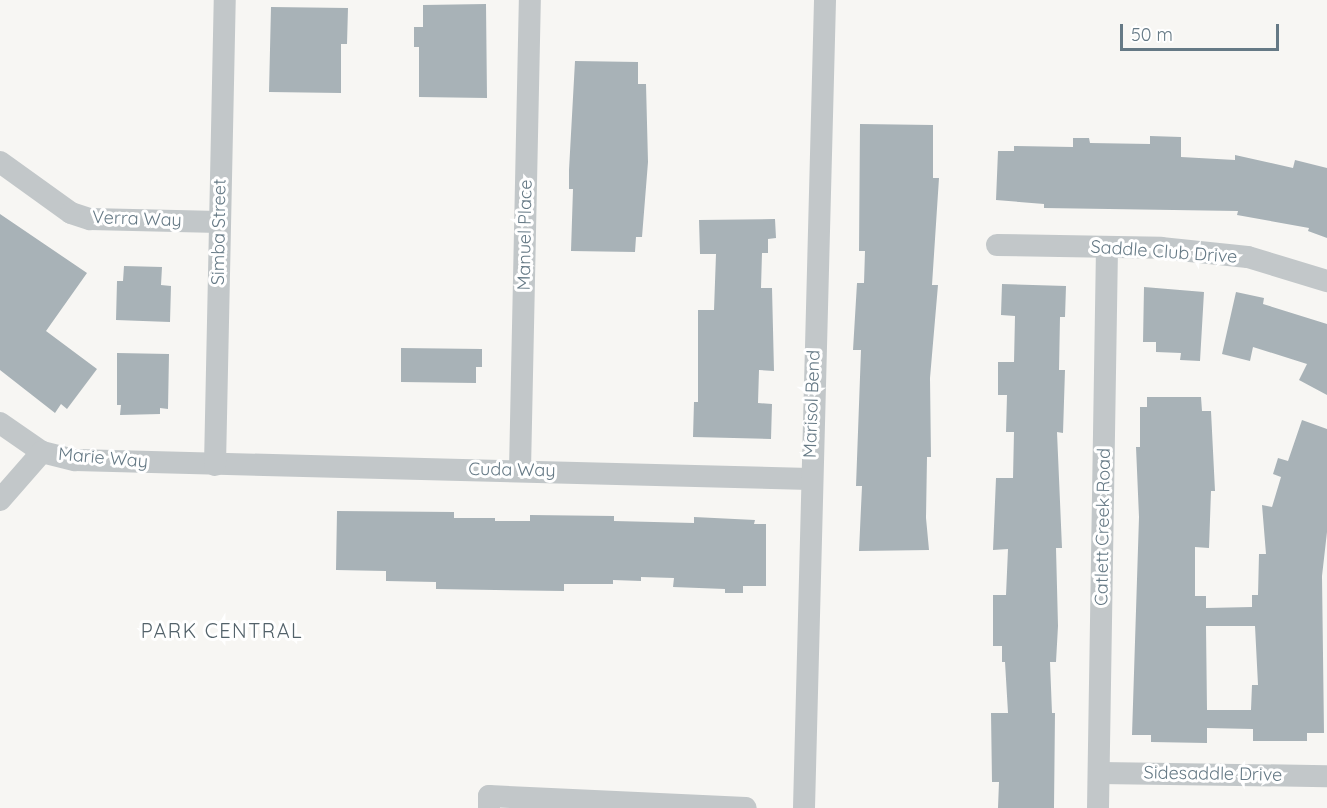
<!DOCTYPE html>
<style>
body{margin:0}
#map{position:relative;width:1327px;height:808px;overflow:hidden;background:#f7f6f3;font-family:Quicksand,sans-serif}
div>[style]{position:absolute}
.building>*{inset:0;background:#a8b2b7}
.street>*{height:22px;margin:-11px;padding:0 11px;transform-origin:11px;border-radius:11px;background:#c2c7c9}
span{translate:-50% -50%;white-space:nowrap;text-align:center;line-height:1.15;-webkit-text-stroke:6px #fff;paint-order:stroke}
.street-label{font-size:18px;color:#657985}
.neighbourhood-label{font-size:20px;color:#53626a;letter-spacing:1.5px}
.scale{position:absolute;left:1120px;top:24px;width:159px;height:27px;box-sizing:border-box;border:3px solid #657985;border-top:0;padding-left:8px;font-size:18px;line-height:21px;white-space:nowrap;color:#657985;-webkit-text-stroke:4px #fff;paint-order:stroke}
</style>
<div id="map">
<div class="building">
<div style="clip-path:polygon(486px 4px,487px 98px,419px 97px,419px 47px,414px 47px,414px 27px,423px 27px,423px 5px)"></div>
<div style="clip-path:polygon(271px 7px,348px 8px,347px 44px,341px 44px,341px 93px,269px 92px)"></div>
<div style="clip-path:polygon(575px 61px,638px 62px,638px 84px,646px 84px,648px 162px,642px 237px,636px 237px,635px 252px,571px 251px,573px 189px,569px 189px,569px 170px)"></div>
<div style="clip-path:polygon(860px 124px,933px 125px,933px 178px,939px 178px,932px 285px,938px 285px,930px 378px,931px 457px,927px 457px,926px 518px,929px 550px,859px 551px,862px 486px,856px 486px,861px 350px,853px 350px,857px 283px,864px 283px,865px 251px,859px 251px)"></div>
<div style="clip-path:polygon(1150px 136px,1181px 137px,1181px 157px,1235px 160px,1235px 155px,1293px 168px,1295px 160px,1327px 168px,1327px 238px,1308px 231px,1309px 228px,1237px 215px,1238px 211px,1044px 208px,1044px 204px,996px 200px,998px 151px,1014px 151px,1014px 146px,1073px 147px,1073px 138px,1089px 138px,1090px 143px,1150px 144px)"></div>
<div style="clip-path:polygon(0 214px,87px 273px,46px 331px,97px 369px,67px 409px,61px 404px,55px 413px,0 370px)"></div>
<div style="clip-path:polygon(775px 219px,776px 238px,768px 239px,768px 253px,762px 253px,761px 288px,772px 288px,774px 371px,759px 370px,758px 403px,772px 404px,771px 439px,693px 437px,694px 402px,698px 402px,698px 310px,714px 310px,716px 254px,700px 254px,699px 220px)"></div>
<div style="clip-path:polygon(124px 266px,162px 267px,161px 285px,171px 286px,170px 322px,116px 320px,117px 281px,123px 281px)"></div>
<div style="clip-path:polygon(1002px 284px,1066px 286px,1065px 317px,1060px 317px,1059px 370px,1065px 370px,1063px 433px,1057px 432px,1062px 548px,1056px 548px,1058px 626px,1056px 662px,1050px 662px,1052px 713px,1055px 713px,1054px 808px,998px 808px,999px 782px,992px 782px,991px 713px,1008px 713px,1005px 662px,1002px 662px,1002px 646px,993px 646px,993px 595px,1006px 595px,1008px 549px,993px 550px,996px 478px,1013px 478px,1014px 432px,1006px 432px,1007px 395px,998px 395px,998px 362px,1014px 362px,1015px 316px,1001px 315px)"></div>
<div style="clip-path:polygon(1144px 287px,1204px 292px,1200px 361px,1180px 360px,1181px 353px,1156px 352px,1156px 342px,1143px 342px)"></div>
<div style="clip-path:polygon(1236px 292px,1264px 298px,1263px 304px,1327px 324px,1327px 395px,1299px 380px,1307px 364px,1253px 347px,1250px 361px,1222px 354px)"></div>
<div style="clip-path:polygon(401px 348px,482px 349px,482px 367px,476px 367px,476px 383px,401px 382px)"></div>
<div style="clip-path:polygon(117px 353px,169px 354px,168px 409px,160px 408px,160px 414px,120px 415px,121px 405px,117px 405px)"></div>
<div style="clip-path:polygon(evenodd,1147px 397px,1201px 397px,1202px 411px,1211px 411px,1215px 491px,1211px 491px,1209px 548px,1195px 547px,1195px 596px,1206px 596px,1206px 608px,1252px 607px,1252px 595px,1258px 595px,1259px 554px,1266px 554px,1262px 505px,1272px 507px,1281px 477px,1273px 474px,1278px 458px,1288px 461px,1302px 420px,1327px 429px,1327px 532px,1322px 576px,1324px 733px,1307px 733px,1307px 741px,1253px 741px,1253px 729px,1207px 728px,1207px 743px,1151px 742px,1151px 735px,1132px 735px,1139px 517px,1136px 447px,1140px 447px,1140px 407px,1147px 407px,1147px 397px,1206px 626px,1255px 626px,1258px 685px,1252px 685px,1251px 710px,1207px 710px,1206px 626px)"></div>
<div style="clip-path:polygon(337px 511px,454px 512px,454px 518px,495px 518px,495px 521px,530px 521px,530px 515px,614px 516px,614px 521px,694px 523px,694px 517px,755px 520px,754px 524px,766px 524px,766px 586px,743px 586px,743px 593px,725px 593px,725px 589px,673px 587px,674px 578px,641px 577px,641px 581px,613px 580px,613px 584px,564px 584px,564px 591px,436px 589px,436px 582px,386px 581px,386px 571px,336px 570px)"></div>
</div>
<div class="street">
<div style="left:0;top:162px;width:87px;rotate:35.7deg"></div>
<div style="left:71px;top:213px;width:20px;rotate:18deg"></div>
<div style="left:90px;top:219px;width:129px;rotate:1.3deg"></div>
<div style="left:997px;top:245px;width:164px;rotate:1deg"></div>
<div style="left:1161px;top:248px;width:87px;rotate:5.9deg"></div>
<div style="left:1248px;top:257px;width:83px;rotate:16.9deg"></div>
<div style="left:0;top:423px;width:51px;rotate:34.6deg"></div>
<div style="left:42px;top:452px;width:34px;rotate:14deg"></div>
<div style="left:75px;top:460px;width:735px;rotate:1.48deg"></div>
<div style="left:215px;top:465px;width:465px;rotate:-88.8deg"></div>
<div style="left:520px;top:470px;width:470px;rotate:-88.8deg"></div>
<div style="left:0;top:500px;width:64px;rotate:-48.8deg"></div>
<div style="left:1100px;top:773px;width:227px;rotate:0.8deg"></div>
<div style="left:489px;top:808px;width:12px;rotate:-90deg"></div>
<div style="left:489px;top:796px;width:257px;rotate:2.7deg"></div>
<div style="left:804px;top:808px;width:808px;rotate:-88.51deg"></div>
<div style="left:1098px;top:808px;width:561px;rotate:-89.08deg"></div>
</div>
<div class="street-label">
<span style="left:137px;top:219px;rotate:2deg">Verra Way</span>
<span style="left:219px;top:232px;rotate:-89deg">Simba Street</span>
<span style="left:525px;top:235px;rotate:-89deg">Manuel Place</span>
<span style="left:1164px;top:252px;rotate:4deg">Saddle Club Drive</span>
<span style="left:812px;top:404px;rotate:-88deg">Marisol Bend</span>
<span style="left:103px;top:458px;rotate:5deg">Marie Way</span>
<span style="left:512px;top:470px;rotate:1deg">Cuda Way</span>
<span style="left:1103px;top:527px;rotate:-89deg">Catlett Creek Road</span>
<span style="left:1213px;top:774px;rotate:1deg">Sidesaddle Drive</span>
</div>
<div class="neighbourhood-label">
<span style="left:222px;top:630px">PARK CENTRAL</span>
</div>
<div class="scale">50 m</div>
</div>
